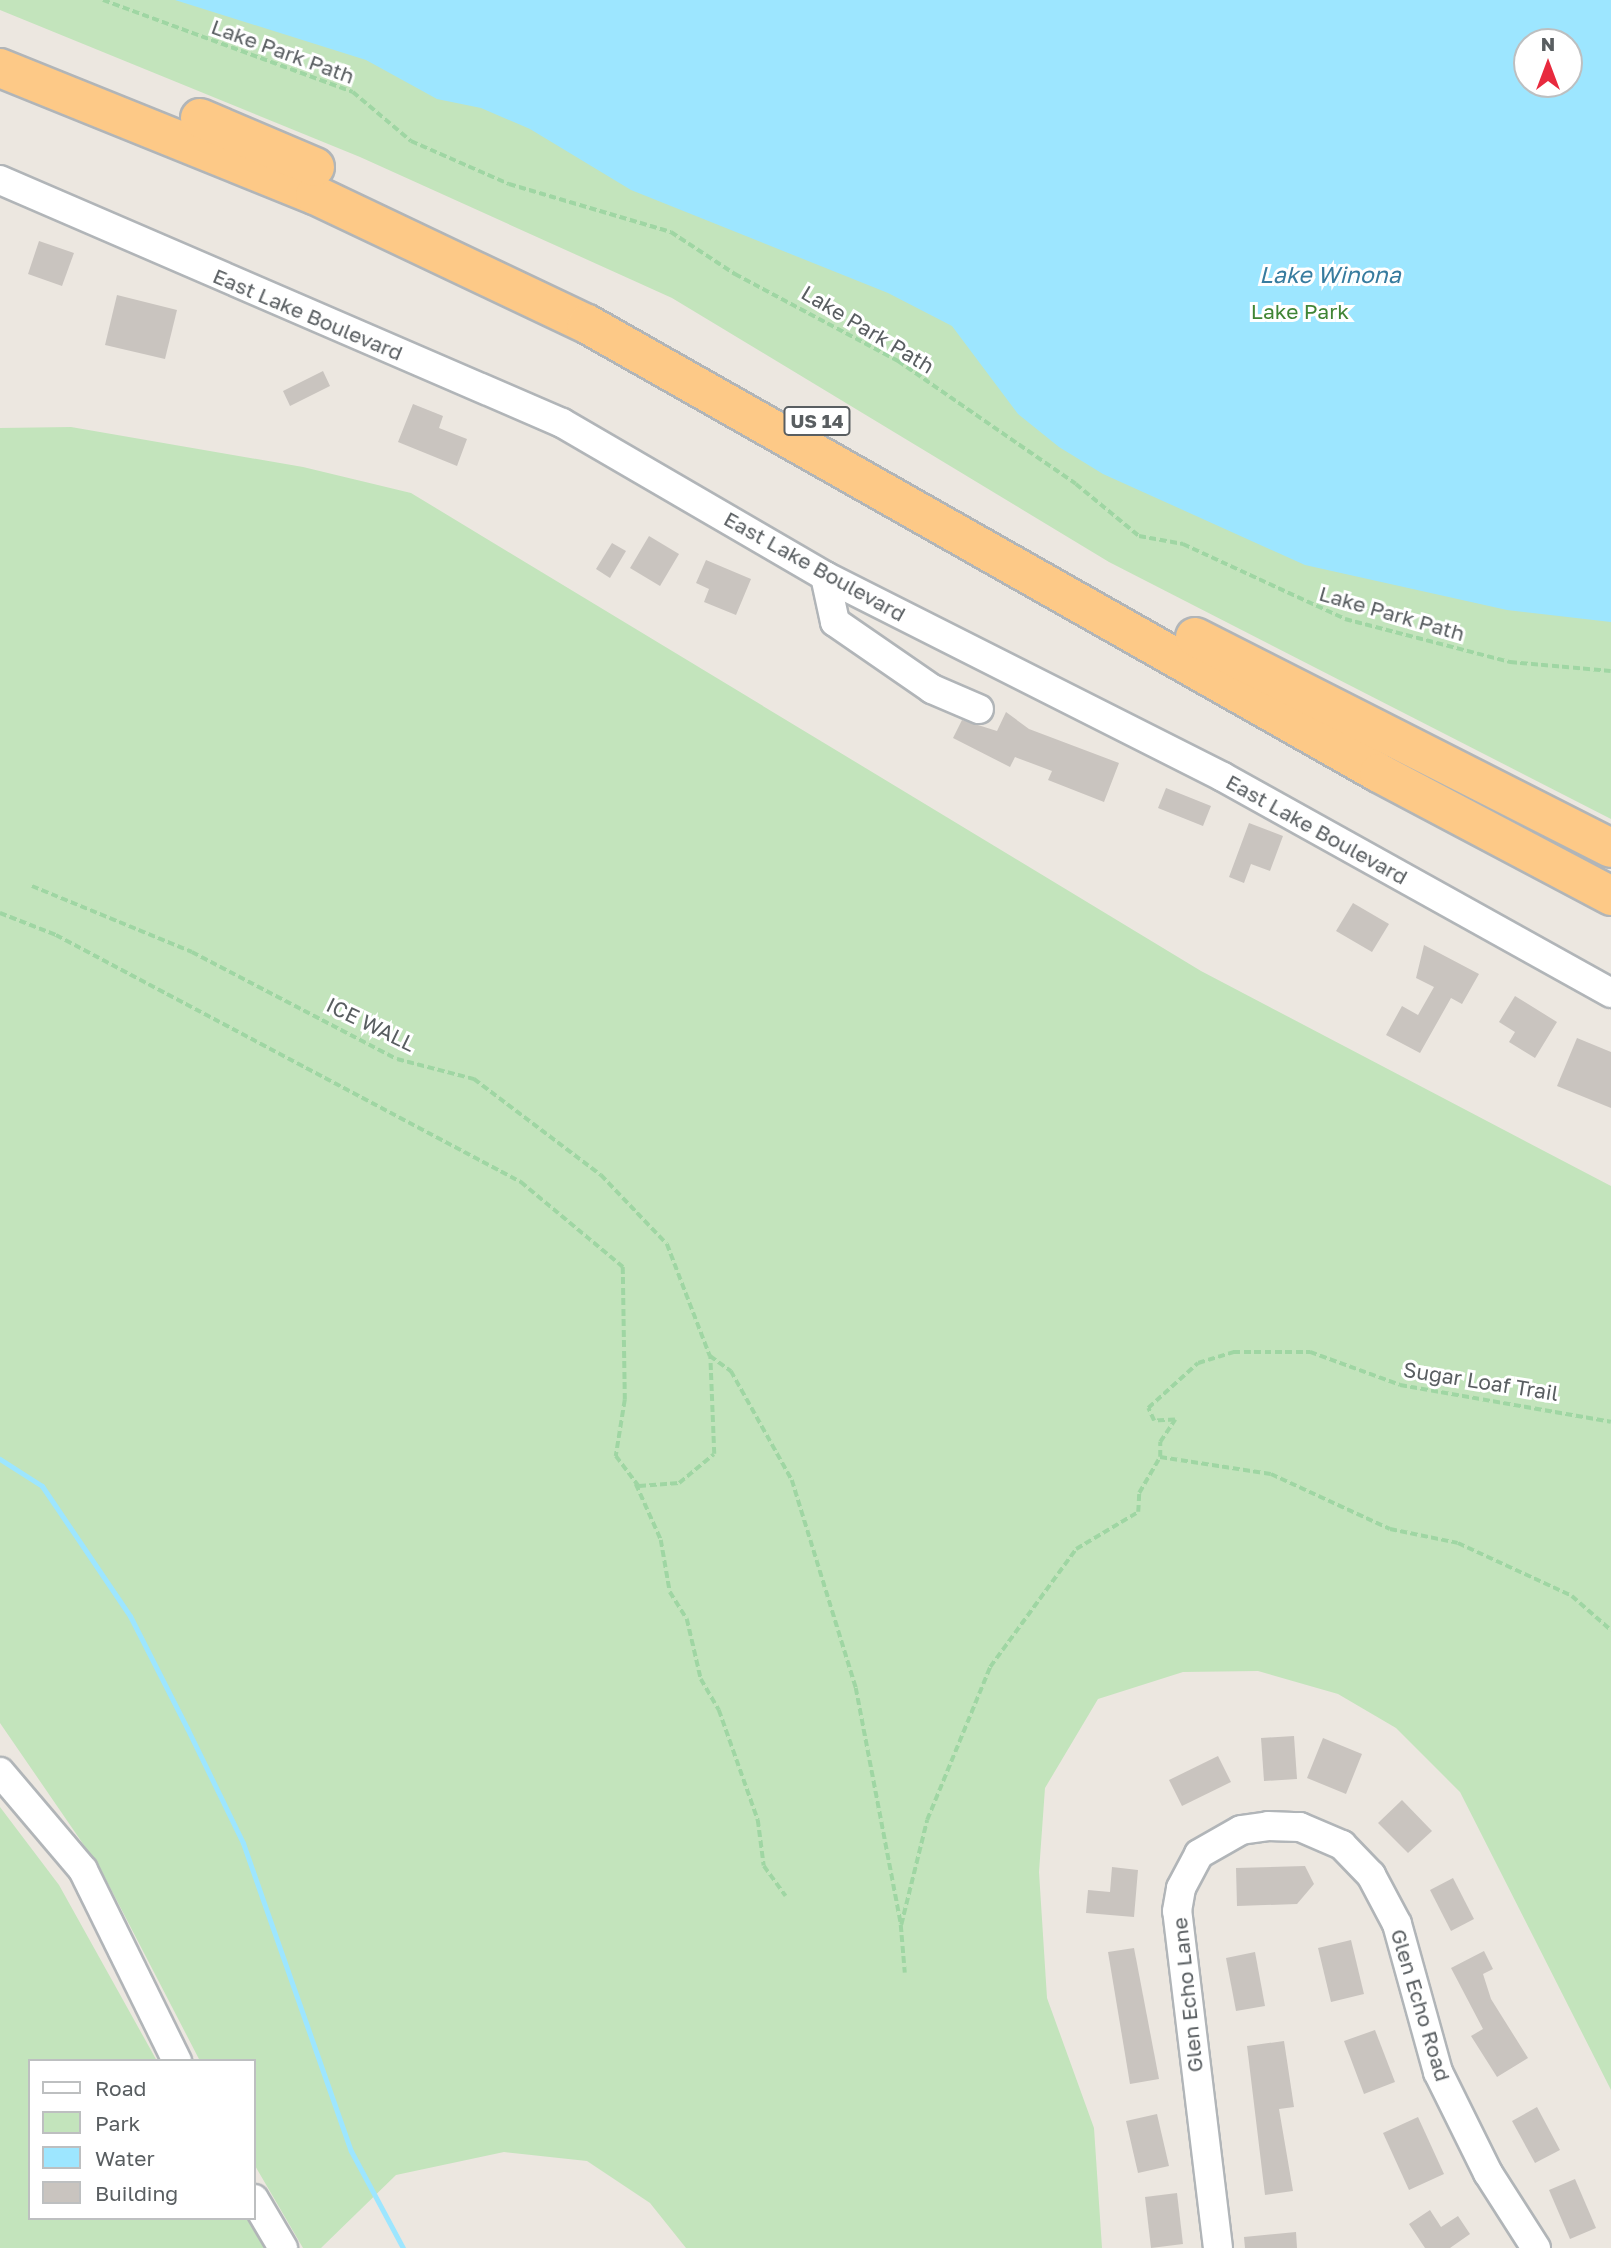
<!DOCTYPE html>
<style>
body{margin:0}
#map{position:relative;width:1611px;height:2248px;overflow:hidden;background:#ece7e0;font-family:"Golos Text",sans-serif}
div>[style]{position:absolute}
.green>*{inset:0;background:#c3e4bc}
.water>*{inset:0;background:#9de6ff}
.stream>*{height:5px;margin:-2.5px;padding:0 2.5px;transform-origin:2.5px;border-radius:2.5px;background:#9de6ff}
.building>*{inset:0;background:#c9c4bf}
.path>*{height:3.5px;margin-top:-1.75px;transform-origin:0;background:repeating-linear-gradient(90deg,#9fd6a3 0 7px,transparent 0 10.5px)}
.roads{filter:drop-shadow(2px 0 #b1b5b8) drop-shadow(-2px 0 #b1b5b8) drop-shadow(0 2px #b1b5b8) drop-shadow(0 -2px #b1b5b8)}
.minor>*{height:28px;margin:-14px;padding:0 14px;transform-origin:14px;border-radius:14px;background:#fff}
.highway>*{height:38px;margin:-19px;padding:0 19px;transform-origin:19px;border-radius:19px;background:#fdc987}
span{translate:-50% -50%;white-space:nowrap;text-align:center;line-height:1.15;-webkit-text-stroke:6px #fff;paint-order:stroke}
.shield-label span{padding:2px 5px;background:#fff;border:2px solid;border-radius:5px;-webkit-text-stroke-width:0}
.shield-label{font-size:19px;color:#595e61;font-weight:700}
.street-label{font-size:21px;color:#595e61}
.park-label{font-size:21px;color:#408535}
.water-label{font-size:23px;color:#377c9f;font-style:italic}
.legend{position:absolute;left:28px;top:2059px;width:228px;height:161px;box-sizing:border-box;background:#fff;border:2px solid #bdbfc0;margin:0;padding:9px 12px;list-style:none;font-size:21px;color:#595e61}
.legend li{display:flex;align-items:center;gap:14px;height:35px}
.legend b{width:35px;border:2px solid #bdbfc0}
.north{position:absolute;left:1513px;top:28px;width:70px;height:70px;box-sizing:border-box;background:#fff;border:2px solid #bdbfc0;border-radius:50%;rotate:0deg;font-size:19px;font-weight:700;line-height:28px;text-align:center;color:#595e61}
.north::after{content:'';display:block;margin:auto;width:24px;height:32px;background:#e82a3e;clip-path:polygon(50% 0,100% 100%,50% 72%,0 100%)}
</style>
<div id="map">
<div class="green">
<div style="clip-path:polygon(evenodd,0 0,1611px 0,1611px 819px,1109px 562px,672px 298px,360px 157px,0 10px,0 0,1527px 42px,1569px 42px,1569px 84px,1527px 84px,1527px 42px)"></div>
<div style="clip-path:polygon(71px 427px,303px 467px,411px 493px,1201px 971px,1611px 1186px,1611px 2090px,1460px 1792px,1396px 1728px,1338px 1694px,1258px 1671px,1183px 1672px,1098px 1699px,1045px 1788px,1039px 1872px,1047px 1998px,1094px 2128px,1102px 2248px,686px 2248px,650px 2203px,587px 2161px,504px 2152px,396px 2175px,321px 2248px,303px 2248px,254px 2164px,254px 2061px,200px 2061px,101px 1870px,0 1723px,0 428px)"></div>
<div style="clip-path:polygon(0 1807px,59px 1885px,157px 2061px,30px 2061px,30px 2218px,248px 2218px,267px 2248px,0 2248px)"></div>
</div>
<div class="water">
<div style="clip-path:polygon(evenodd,175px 0,1611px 0,1611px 622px,1507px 610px,1305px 565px,1103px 474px,1059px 447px,1018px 414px,952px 326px,888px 293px,631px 190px,530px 129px,481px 108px,437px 99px,366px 60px,175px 0,1527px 42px,1569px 42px,1569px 84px,1527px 84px,1527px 42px)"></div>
</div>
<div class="stream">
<div style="left:0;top:1459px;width:50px;rotate:32.7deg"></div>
<div style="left:42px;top:1486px;width:157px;rotate:55.9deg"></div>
<div style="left:130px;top:1616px;width:126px;rotate:63deg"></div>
<div style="left:187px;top:1728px;width:128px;rotate:64deg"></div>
<div style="left:243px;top:1843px;width:326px;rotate:70.7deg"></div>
<div style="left:351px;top:2151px;width:110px;rotate:61.8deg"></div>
</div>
<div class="building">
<div style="clip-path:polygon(39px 241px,74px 253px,62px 286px,28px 274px)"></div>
<div style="clip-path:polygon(117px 295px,177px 310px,165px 359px,105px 345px)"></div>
<div style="clip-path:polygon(323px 371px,330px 386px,290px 406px,283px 391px)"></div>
<div style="clip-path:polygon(413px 404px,443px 416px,439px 428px,467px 439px,457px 466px,398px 442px)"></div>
<div style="clip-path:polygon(649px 536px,679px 554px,660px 586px,630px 568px)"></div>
<div style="clip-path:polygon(612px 543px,626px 551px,610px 578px,596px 569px)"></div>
<div style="clip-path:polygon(706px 560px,751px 579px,736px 615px,704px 602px,709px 589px,696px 583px)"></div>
<div style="clip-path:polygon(1006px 712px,1029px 729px,1119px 763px,1104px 802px,1048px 780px,1052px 771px,1015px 757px,1010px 767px,953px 738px,962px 720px,997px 731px)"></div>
<div style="clip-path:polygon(1166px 788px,1211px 806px,1203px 826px,1158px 808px)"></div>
<div style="clip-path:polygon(1249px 823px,1283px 836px,1270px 871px,1251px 864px,1244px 883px,1229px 877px)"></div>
<div style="clip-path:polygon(1353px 903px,1389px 924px,1372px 952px,1336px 931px)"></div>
<div style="clip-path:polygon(1424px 945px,1479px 974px,1462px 1004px,1451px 998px,1420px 1053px,1386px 1035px,1402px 1006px,1418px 1015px,1434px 987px,1416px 978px)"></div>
<div style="clip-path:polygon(1515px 996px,1557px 1022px,1535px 1058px,1509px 1042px,1515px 1032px,1499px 1022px)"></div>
<div style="clip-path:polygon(1577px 1038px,1611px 1052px,1611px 1108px,1557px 1086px)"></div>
<div style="clip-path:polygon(1294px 1736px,1297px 1779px,1264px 1781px,1261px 1738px)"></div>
<div style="clip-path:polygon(1323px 1738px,1362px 1754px,1346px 1794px,1307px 1778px)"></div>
<div style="clip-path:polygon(1218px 1756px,1231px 1782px,1182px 1806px,1169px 1780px)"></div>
<div style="clip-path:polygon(1402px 1800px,1432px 1831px,1408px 1853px,1378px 1823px)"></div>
<div style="clip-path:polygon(1305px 1866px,1314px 1884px,1297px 1904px,1237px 1906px,1236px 1868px)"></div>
<div style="clip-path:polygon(1112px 1867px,1138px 1870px,1134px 1917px,1086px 1913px,1088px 1890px,1110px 1892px)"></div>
<div style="clip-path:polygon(1453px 1878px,1474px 1919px,1451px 1931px,1430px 1890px)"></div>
<div style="clip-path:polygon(1351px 1940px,1364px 1994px,1331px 2002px,1318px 1948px)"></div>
<div style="clip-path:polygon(1134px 1948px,1159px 2079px,1130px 2084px,1108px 1952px)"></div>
<div style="clip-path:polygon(1484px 1951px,1493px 1969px,1483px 1974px,1491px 1999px,1528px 2058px,1497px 2077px,1471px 2036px,1483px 2029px,1451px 1968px)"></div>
<div style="clip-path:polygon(1255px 1952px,1265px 2006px,1236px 2011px,1226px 1958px)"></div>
<div style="clip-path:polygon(1375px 2030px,1395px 2082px,1364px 2094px,1344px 2041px)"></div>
<div style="clip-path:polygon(1284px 2041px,1294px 2107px,1279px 2109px,1293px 2191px,1265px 2195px,1247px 2046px)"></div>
<div style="clip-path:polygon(1537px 2107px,1560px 2150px,1535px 2163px,1512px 2121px)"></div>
<div style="clip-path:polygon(1157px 2114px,1169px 2166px,1138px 2173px,1126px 2121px)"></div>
<div style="clip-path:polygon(1418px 2117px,1444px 2174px,1409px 2190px,1383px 2133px)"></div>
<div style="clip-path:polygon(1575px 2179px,1596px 2228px,1570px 2239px,1549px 2190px)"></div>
<div style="clip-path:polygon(1177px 2193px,1183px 2244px,1151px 2248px,1145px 2197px)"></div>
<div style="clip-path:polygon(1430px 2210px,1441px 2227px,1458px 2216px,1470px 2234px,1450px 2248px,1425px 2248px,1409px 2224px)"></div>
<div style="clip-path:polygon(1296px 2232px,1297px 2248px,1245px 2248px,1244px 2237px)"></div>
</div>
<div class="path">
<div style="left:103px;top:0;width:266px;rotate:20.2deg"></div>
<div style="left:353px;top:92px;width:76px;rotate:40.2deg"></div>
<div style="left:411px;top:141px;width:107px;rotate:23.7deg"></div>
<div style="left:509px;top:184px;width:169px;rotate:16.5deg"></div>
<div style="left:671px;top:232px;width:77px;rotate:33.3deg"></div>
<div style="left:735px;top:274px;width:185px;rotate:28.1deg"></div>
<div style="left:898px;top:361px;width:216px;rotate:34.6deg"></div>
<div style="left:1076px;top:484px;width:82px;rotate:39.5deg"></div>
<div style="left:1139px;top:536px;width:45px;rotate:10.3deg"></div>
<div style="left:1183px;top:544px;width:179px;rotate:24.8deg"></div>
<div style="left:1345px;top:619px;width:171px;rotate:14.6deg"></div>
<div style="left:1510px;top:662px;width:101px;rotate:5.1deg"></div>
<div style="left:32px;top:886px;width:173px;rotate:22.4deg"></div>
<div style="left:192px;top:952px;width:231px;rotate:27.6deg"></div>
<div style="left:397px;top:1059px;width:80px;rotate:14.6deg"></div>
<div style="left:474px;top:1079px;width:159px;rotate:37.1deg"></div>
<div style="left:601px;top:1175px;width:95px;rotate:46.3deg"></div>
<div style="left:667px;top:1244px;width:120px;rotate:69deg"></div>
<div style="left:0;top:913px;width:60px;rotate:21.4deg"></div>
<div style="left:56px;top:935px;width:527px;rotate:27.98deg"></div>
<div style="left:521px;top:1182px;width:133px;rotate:39.8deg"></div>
<div style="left:623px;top:1267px;width:133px;rotate:89.1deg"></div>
<div style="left:625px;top:1400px;width:57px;rotate:99.1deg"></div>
<div style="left:616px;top:1456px;width:38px;rotate:53deg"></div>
<div style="left:639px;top:1486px;width:40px;rotate:-4.3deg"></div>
<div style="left:679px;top:1483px;width:45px;rotate:-39.6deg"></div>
<div style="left:714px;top:1454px;width:98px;rotate:-92.3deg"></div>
<div style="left:710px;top:1356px;width:26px;rotate:36deg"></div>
<div style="left:731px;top:1371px;width:125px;rotate:60.8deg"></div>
<div style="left:792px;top:1480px;width:218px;rotate:72.9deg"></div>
<div style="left:856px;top:1688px;width:241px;rotate:79.2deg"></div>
<div style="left:901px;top:1925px;width:108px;rotate:-76.1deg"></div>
<div style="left:927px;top:1820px;width:165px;rotate:-67.6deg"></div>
<div style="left:990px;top:1667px;width:146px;rotate:-53.9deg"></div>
<div style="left:1076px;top:1549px;width:72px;rotate:-30.8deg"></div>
<div style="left:1138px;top:1512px;width:19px;rotate:-87deg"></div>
<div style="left:1139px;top:1493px;width:42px;rotate:-59.7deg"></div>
<div style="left:1160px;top:1457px;width:15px;rotate:-90deg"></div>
<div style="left:1160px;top:1442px;width:27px;rotate:-56deg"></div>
<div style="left:1175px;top:1420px;width:21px;rotate:177deg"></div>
<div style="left:1154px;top:1421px;width:14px;rotate:-115deg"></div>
<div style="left:1148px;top:1408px;width:67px;rotate:-42deg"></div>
<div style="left:1198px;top:1363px;width:37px;rotate:-17deg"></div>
<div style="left:1233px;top:1352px;width:77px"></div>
<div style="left:1310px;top:1352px;width:96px;rotate:20.1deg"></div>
<div style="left:1400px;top:1385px;width:214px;rotate:9.9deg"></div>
<div style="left:1160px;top:1457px;width:112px;rotate:8.7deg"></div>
<div style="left:1271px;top:1474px;width:131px;rotate:24.8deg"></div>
<div style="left:1390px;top:1529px;width:69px;rotate:11.6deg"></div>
<div style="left:1458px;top:1543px;width:126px;rotate:24.9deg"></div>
<div style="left:1572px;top:1596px;width:52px;rotate:41.1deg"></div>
<div style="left:636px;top:1484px;width:61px;rotate:65.9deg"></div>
<div style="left:661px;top:1540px;width:53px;rotate:80.2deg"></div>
<div style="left:670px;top:1592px;width:32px;rotate:58deg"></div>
<div style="left:687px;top:1619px;width:62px;rotate:76.9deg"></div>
<div style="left:701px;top:1679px;width:36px;rotate:60deg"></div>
<div style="left:719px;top:1710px;width:117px;rotate:70.5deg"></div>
<div style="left:758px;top:1820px;width:46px;rotate:82.6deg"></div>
<div style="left:764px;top:1866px;width:37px;rotate:54deg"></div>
<div style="left:901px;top:1925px;width:48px;rotate:85.2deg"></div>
</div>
<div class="roads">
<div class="minor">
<div style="left:0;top:180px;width:612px;rotate:23.38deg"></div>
<div style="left:562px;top:423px;width:304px;rotate:30.2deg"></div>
<div style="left:825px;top:576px;width:446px;rotate:26.8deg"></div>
<div style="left:1223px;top:777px;width:444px;rotate:29.1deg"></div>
<div style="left:825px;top:576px;width:47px;rotate:77.7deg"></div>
<div style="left:835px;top:622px;width:118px;rotate:34.6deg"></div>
<div style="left:932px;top:689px;width:51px;rotate:23.1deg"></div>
<div style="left:0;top:1772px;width:128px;rotate:49.7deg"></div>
<div style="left:83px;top:1870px;width:213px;rotate:63.8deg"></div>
<div style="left:254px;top:2199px;width:57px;rotate:59.4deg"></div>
<div style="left:1218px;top:2248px;width:339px;rotate:-96.9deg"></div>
<div style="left:1177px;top:1911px;width:23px;rotate:-80deg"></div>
<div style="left:1181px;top:1888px;width:38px;rotate:-62deg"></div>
<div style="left:1199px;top:1854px;width:48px;rotate:-29.7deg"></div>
<div style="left:1241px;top:1830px;width:27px;rotate:-8deg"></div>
<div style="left:1268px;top:1826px;width:32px;rotate:2deg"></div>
<div style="left:1300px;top:1827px;width:46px;rotate:23.2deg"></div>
<div style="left:1342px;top:1845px;width:42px;rotate:46deg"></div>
<div style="left:1371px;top:1875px;width:55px;rotate:62deg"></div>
<div style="left:1397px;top:1924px;width:154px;rotate:74.5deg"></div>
<div style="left:1438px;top:2072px;width:113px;rotate:63.7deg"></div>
<div style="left:1488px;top:2173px;width:89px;rotate:57.4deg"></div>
</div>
<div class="highway">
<div style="left:0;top:68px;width:340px;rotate:22deg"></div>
<div style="left:315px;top:195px;width:301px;rotate:25.4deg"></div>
<div style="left:587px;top:324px;width:910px;rotate:29.55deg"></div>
<div style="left:1379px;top:773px;width:263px;rotate:27.9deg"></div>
<div style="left:200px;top:118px;width:125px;rotate:23.1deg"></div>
<div style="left:1195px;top:637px;width:466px;rotate:26.9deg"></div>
</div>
</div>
<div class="shield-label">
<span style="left:817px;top:421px">US 14</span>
</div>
<div class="street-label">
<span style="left:283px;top:51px;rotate:20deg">Lake Park Path</span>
<span style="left:308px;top:314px;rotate:23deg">East Lake Boulevard</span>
<span style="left:868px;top:329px;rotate:31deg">Lake Park Path</span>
<span style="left:815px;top:566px;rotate:29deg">East Lake Boulevard</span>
<span style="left:1392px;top:613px;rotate:16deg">Lake Park Path</span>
<span style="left:1317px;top:829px;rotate:29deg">East Lake Boulevard</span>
<span style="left:371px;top:1024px;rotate:26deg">ICE WALL</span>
<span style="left:1481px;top:1381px;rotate:9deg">Sugar Loaf Trail</span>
<span style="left:1187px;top:1995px;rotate:-96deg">Glen Echo Lane</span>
<span style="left:1421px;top:2005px;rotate:73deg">Glen Echo Road</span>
</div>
<div class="park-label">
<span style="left:1300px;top:311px">Lake Park</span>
</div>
<div class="water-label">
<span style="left:1330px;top:274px">Lake Winona</span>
</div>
<ul class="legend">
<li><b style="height:9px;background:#fff"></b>Road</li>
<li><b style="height:19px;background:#c3e4bc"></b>Park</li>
<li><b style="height:19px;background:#9de6ff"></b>Water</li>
<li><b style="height:19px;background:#c9c4bf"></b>Building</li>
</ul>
<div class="north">N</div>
</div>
